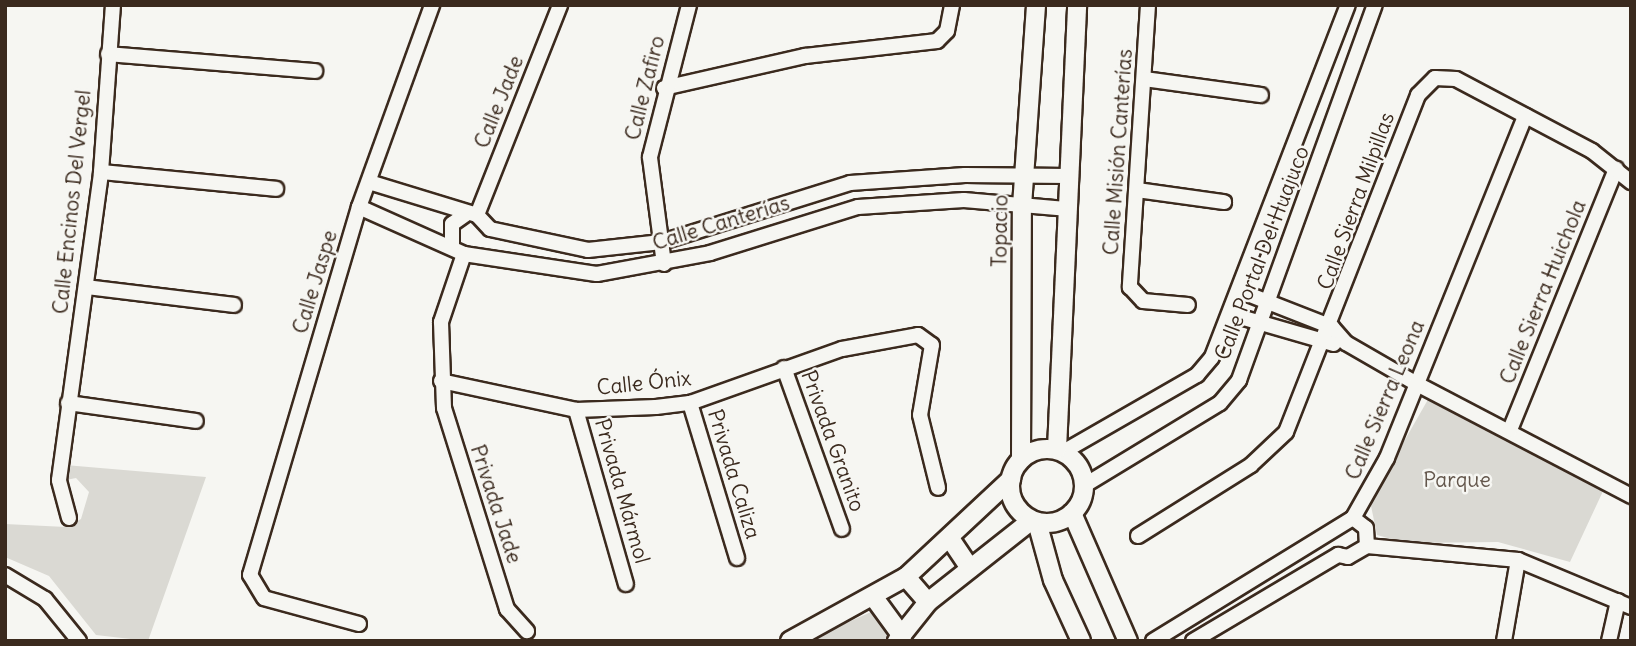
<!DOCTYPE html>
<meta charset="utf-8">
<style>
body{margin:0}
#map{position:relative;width:1636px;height:646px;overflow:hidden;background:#f6f6f2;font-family:Delius,sans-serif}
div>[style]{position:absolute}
.green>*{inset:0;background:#dad9d3}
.roads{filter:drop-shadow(2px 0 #3b2a1e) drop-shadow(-2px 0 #3b2a1e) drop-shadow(0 2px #3b2a1e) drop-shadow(0 -2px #3b2a1e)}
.minor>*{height:14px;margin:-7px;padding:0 7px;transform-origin:7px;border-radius:7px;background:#f6f6f2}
.tertiary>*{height:18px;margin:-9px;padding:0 9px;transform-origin:9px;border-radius:9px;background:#f6f6f2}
.tertiary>.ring{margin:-9px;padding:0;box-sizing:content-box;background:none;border:18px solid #f6f6f2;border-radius:50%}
span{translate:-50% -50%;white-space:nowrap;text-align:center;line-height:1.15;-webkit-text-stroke:5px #f6f6f2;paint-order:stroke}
.street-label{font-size:21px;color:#3b2a1e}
.park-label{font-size:21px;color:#63564b}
.frame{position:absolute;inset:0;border:7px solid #3b2a1e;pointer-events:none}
</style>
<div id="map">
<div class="green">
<div style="clip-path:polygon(1430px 396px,1604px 489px,1570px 562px,1498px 542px,1406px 543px,1377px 535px,1370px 501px)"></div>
<div style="clip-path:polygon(65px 465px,206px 477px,148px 641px,96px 635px,49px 576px,5px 557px,5px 524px,66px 527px,81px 519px,89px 492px,76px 478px,66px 480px)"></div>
<div style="clip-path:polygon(871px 612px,891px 631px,887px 641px,806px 641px)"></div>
</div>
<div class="roads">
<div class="minor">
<div style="left:1148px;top:5px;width:283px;rotate:93.7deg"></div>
<div style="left:1130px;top:287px;width:19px;rotate:47deg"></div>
<div style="left:1143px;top:301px;width:45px;rotate:5.1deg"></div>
<div style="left:108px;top:54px;width:208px;rotate:4.7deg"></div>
<div style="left:1144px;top:79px;width:118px;rotate:7.8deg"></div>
<div style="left:664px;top:88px;width:145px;rotate:-12.8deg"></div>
<div style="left:805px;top:56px;width:133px;rotate:-6.5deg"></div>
<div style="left:937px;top:41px;width:14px;rotate:-45deg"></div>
<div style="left:947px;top:31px;width:26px;rotate:-79deg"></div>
<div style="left:101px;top:172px;width:176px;rotate:5.5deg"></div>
<div style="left:369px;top:182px;width:113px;rotate:17deg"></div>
<div style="left:477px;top:215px;width:19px;rotate:47deg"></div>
<div style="left:490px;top:229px;width:100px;rotate:12.1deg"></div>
<div style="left:588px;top:250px;width:74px;rotate:-6.2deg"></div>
<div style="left:662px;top:242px;width:197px;rotate:-17.4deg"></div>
<div style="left:850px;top:183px;width:115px;rotate:-4deg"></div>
<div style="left:965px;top:175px;width:103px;rotate:0.6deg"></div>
<div style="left:1137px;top:190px;width:88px;rotate:7.9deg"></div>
<div style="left:359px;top:207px;width:115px;rotate:24.1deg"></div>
<div style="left:464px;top:254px;width:134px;rotate:8.6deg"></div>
<div style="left:597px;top:274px;width:115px;rotate:-10.5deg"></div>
<div style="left:710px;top:253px;width:155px;rotate:-17.3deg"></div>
<div style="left:858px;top:207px;width:106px;rotate:-3.8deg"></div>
<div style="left:964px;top:200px;width:102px;rotate:5deg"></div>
<div style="left:477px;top:215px;width:226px;rotate:-68.4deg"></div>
<div style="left:452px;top:245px;width:21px;rotate:-90deg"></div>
<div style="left:452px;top:224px;width:16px;rotate:-35deg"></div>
<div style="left:464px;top:254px;width:72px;rotate:108.7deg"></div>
<div style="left:441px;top:322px;width:86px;rotate:88deg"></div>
<div style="left:444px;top:408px;width:211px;rotate:72.6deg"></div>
<div style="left:507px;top:609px;width:30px;rotate:48deg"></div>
<div style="left:664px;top:264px;width:108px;rotate:-97.5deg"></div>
<div style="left:650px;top:157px;width:157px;rotate:-75.6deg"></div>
<div style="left:86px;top:287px;width:149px;rotate:6.9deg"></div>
<div style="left:1240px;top:291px;width:99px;rotate:21.4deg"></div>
<div style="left:1332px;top:327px;width:21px;rotate:49deg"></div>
<div style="left:1346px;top:343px;width:82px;rotate:30deg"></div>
<div style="left:1417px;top:384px;width:242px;rotate:27.6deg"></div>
<div style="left:1230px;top:314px;width:108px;rotate:16.1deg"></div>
<div style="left:784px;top:368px;width:171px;rotate:70.2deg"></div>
<div style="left:441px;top:381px;width:138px;rotate:12.1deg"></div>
<div style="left:576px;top:410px;width:80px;rotate:-2.1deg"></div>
<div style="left:656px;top:407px;width:34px;rotate:-7deg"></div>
<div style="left:690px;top:403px;width:161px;rotate:-19.6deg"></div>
<div style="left:842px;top:349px;width:77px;rotate:-10.4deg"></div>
<div style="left:918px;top:335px;width:17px;rotate:36deg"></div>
<div style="left:932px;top:345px;width:71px;rotate:99.7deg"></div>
<div style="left:920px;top:415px;width:75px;rotate:76.1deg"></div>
<div style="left:68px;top:403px;width:129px;rotate:8deg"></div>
<div style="left:690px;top:403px;width:162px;rotate:73.1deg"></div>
<div style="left:576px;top:410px;width:181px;rotate:74deg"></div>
<div style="left:1510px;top:430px;width:282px;rotate:-67.9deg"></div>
<div style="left:1063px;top:452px;width:155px;rotate:-29.9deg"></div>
<div style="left:1197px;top:375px;width:23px;rotate:-50deg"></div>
<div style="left:1212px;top:357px;width:377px;rotate:-68.9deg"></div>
<div style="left:1085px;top:485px;width:158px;rotate:-31.3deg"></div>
<div style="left:1220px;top:403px;width:30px;rotate:-50deg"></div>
<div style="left:1239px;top:380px;width:399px;rotate:-70.1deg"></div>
<div style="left:69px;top:518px;width:39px;rotate:-105deg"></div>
<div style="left:59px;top:480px;width:311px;rotate:-82.2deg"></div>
<div style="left:101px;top:172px;width:167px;rotate:-85.9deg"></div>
<div style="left:1353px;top:518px;width:16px;rotate:38deg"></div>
<div style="left:1366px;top:528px;width:18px;rotate:87deg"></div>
<div style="left:1138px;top:536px;width:133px;rotate:-32.1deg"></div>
<div style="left:1251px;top:465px;width:48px;rotate:-43.3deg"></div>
<div style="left:1286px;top:432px;width:362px;rotate:-68.6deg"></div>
<div style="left:1418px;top:95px;width:24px;rotate:-45deg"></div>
<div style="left:1435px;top:78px;width:21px;rotate:3deg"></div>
<div style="left:1456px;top:79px;width:154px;rotate:27.9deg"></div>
<div style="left:1592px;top:151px;width:50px;rotate:38.5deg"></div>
<div style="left:5px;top:575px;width:47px;rotate:31deg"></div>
<div style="left:45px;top:599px;width:54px;rotate:51deg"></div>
<div style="left:359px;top:624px;width:98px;rotate:-164.7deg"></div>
<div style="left:264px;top:598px;width:27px;rotate:-121deg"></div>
<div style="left:250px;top:575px;width:384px;rotate:-73.5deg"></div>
<div style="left:359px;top:207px;width:215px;rotate:-70.1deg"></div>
<div style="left:1153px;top:641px;width:235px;rotate:-31.6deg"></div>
<div style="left:1353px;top:518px;width:69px;rotate:-60.5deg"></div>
<div style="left:1387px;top:458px;width:369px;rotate:-68deg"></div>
<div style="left:1193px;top:641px;width:169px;rotate:-30.7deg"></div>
<div style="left:1338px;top:555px;width:10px;rotate:11deg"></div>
<div style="left:1348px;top:557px;width:22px;rotate:-30deg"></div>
<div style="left:1367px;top:546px;width:152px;rotate:5.3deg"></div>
<div style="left:1518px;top:560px;width:122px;rotate:22.6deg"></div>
<div style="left:1504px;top:641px;width:82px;rotate:-80.2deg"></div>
<div style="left:1609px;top:641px;width:41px;rotate:-77.3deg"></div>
</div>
<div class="tertiary">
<div class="ring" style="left:1010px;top:449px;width:56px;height:56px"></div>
<div style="left:1057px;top:449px;width:444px;rotate:-87.4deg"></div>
<div style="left:1021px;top:459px;width:253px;rotate:-89.8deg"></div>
<div style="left:1022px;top:206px;width:201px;rotate:-86deg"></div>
<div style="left:1072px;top:513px;width:140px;rotate:66.4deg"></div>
<div style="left:1037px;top:522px;width:60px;rotate:74.6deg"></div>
<div style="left:1053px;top:580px;width:67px;rotate:65.3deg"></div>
<div style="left:951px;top:540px;width:34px;rotate:56deg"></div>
<div style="left:906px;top:577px;width:33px;rotate:49deg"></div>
<div style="left:875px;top:599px;width:46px;rotate:53.9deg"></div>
<div style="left:790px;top:641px;width:132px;rotate:-28.9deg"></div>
<div style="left:906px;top:577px;width:144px;rotate:-43deg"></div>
<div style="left:897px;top:641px;width:50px;rotate:-51.5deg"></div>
<div style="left:928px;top:602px;width:132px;rotate:-38.3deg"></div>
</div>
</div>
<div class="street-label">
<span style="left:645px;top:88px;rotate:-76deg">Calle Zafiro</span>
<span style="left:499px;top:102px;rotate:-68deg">Calle Jade</span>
<span style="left:1118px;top:152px;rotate:-86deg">Calle Misión Canterías</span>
<span style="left:1356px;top:201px;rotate:-70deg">Calle Sierra Milpillas</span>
<span style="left:72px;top:202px;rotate:-84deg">Calle Encinos Del Vergel</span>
<span style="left:721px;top:223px;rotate:-17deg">Calle Canterías</span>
<span style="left:1000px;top:231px;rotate:-89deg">Topacio</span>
<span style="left:1262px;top:253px;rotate:-69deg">Calle Portal Del Huajuco</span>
<span style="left:315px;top:282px;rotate:-73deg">Calle Jaspe</span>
<span style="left:1543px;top:292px;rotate:-68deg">Calle Sierra Huichola</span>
<span style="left:644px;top:383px;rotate:-6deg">Calle Ónix</span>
<span style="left:1385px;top:400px;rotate:-67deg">Calle Sierra Leona</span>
<span style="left:833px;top:441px;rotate:70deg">Privada Granito</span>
<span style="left:734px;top:474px;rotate:73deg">Privada Caliza</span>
<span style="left:622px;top:491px;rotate:74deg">Privada Mármol</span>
<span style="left:496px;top:504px;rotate:72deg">Privada Jade</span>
</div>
<div class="park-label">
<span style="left:1457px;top:480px">Parque</span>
</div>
<div class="frame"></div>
</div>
